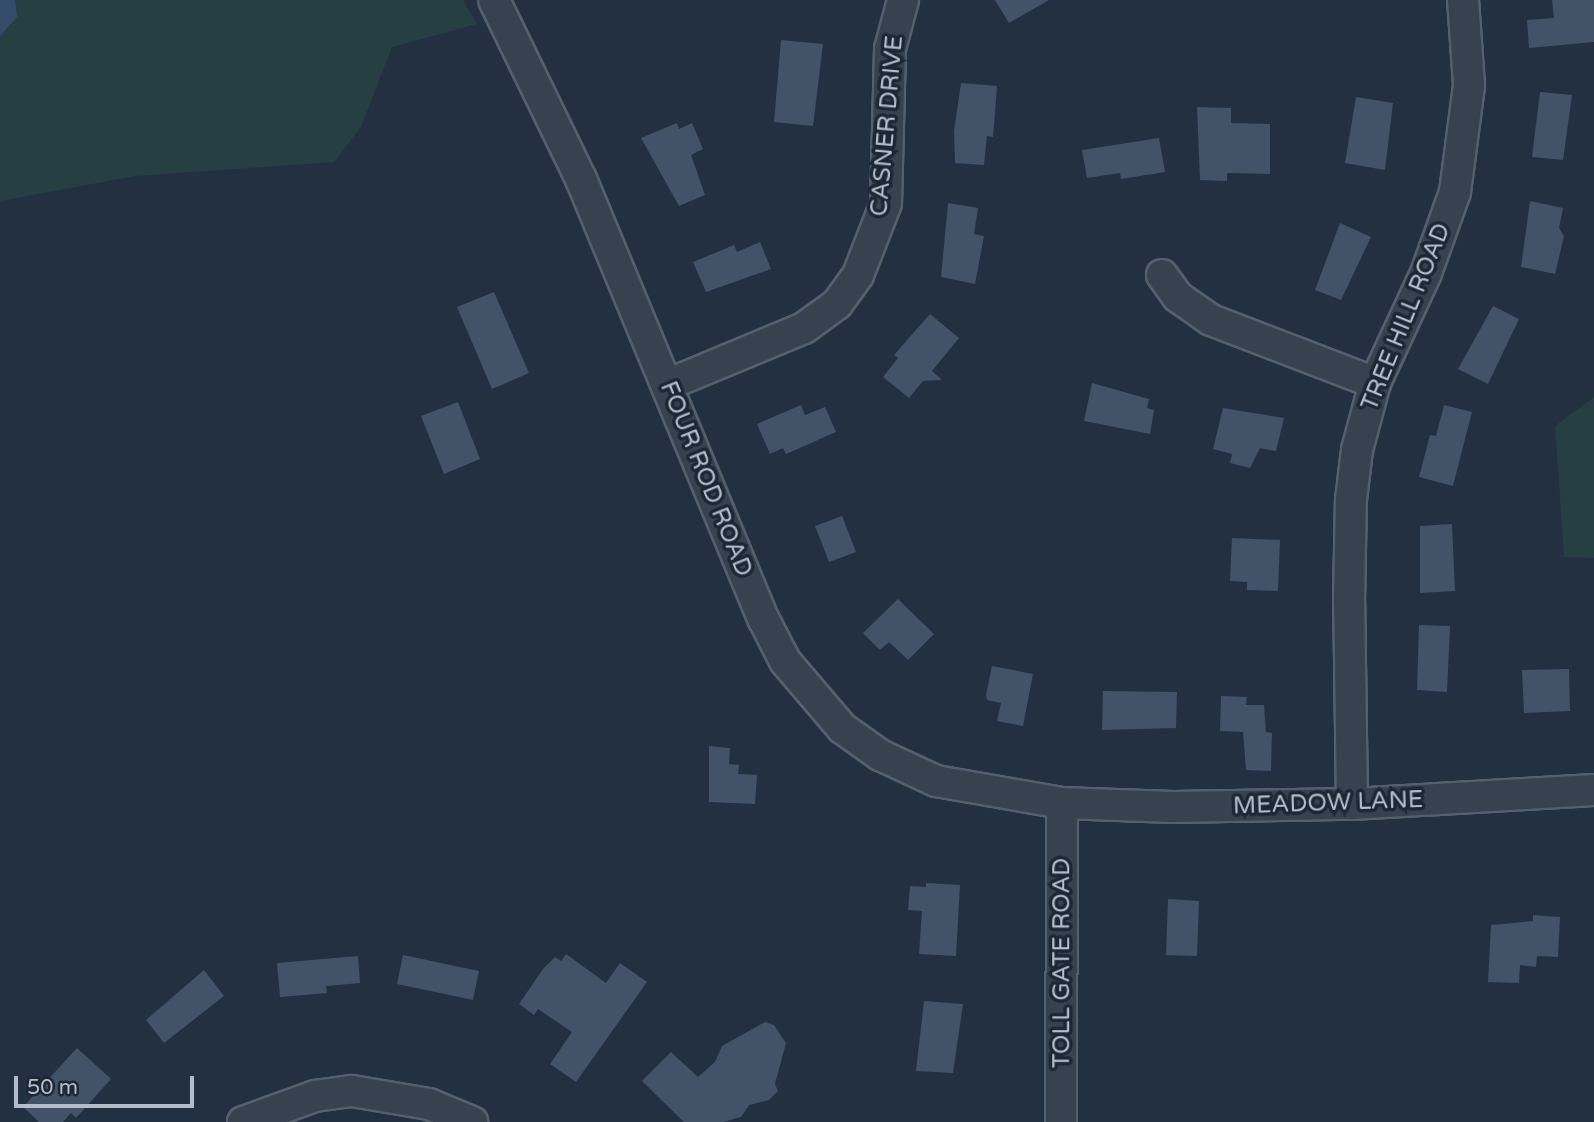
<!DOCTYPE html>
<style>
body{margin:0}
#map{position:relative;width:1594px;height:1122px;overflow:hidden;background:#223042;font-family:"Varela Round",sans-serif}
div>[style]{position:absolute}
.green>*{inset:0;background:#253f43}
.water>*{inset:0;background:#344c6a}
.building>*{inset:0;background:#435266}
.roads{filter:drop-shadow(2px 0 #55606f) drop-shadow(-2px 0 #55606f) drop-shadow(0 2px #55606f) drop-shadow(0 -2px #55606f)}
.minor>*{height:30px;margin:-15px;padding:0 15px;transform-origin:15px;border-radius:15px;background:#374251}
span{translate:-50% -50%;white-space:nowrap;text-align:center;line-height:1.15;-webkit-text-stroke:7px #1c2736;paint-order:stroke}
.street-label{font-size:24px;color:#b3bdcc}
.scale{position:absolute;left:14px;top:1076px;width:180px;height:32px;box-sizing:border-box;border:4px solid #b3bdcc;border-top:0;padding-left:9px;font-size:21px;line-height:24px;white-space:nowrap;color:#b3bdcc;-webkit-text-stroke:5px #1c2736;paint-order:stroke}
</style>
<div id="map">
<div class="green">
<div style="clip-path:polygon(0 0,463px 0,477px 24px,392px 47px,361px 127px,334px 162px,136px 176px,0 201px)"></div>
<div style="clip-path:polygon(1594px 397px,1594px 558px,1564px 557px,1555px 426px)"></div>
</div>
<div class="water">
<div style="clip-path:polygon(0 0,15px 0,17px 17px,0 36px)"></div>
</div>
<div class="building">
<div style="clip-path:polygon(995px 0,1049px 0,1009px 23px)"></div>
<div style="clip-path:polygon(1552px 0,1594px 0,1594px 42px,1529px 48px,1527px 20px,1554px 18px)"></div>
<div style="clip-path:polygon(781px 40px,823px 44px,813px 126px,774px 122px)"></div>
<div style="clip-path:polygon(961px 83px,997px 86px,993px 137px,987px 136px,984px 165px,955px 163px,954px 131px)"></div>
<div style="clip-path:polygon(1540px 92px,1572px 95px,1563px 160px,1532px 157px)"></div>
<div style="clip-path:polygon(1356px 97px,1393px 103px,1385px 170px,1345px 163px)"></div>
<div style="clip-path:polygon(1197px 107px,1231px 108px,1231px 123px,1270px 124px,1270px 174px,1227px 173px,1227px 181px,1200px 180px)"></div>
<div style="clip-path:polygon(677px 123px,679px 129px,692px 123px,703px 149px,691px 155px,705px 195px,679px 206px,641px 138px)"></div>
<div style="clip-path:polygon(1159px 138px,1165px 172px,1121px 179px,1120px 173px,1087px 178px,1082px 150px)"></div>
<div style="clip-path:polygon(1530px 201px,1563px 208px,1559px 228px,1564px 236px,1555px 274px,1521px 267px)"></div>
<div style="clip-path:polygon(948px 203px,978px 208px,974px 234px,984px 236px,975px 284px,941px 277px)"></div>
<div style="clip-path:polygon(1340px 223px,1371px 237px,1341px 300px,1315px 290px)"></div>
<div style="clip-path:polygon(760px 242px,771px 269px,706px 292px,693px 262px,734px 245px,737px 252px)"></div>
<div style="clip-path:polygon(494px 292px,529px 373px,492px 389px,457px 307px)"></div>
<div style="clip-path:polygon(1493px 306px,1519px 319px,1488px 384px,1458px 369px)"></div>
<div style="clip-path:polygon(930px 314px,959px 338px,932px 371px,942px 380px,923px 381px,909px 398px,883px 377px,898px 358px,894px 355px)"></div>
<div style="clip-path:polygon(1092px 383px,1149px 399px,1147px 408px,1154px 410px,1150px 434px,1084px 421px)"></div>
<div style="clip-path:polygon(458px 402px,480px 459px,444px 474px,421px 416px)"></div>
<div style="clip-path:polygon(801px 405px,805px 415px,825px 407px,836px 432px,786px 454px,783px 448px,770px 454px,757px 424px)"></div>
<div style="clip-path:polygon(1444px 405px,1472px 412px,1453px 486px,1419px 477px,1430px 435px,1436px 436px)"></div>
<div style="clip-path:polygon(1223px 408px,1284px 418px,1276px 451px,1260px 448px,1250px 468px,1230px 463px,1232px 454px,1213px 449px)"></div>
<div style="clip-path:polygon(842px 516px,856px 552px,829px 562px,815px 526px)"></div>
<div style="clip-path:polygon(1452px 524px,1455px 591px,1420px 593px,1420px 526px)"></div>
<div style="clip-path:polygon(1232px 538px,1280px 540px,1278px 591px,1247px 590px,1247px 582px,1230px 581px)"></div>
<div style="clip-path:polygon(898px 599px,934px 634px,908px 660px,889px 642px,880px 650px,863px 633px)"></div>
<div style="clip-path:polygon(1419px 625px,1450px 626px,1447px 692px,1417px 690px)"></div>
<div style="clip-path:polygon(992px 666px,1033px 674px,1023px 726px,997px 721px,1001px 703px,987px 700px,986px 695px)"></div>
<div style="clip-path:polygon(1569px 669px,1570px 711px,1524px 713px,1522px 670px)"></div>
<div style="clip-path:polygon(1103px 691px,1177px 692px,1176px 728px,1102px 730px)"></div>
<div style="clip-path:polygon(1221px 696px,1247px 697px,1246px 705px,1264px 705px,1266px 732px,1272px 733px,1271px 771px,1246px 770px,1243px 732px,1220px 731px)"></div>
<div style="clip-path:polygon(709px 746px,730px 748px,729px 764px,739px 765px,738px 774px,757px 775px,755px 804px,709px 802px)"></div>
<div style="clip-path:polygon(926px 883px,960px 885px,956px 956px,919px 954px,922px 911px,908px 910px,910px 886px,926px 887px)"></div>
<div style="clip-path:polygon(1168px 899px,1199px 901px,1197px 956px,1166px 955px)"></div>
<div style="clip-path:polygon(1533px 915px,1560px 917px,1558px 957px,1537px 956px,1536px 967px,1520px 965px,1519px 983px,1488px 982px,1491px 925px,1533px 921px)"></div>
<div style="clip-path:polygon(566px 954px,606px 983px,620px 963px,647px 982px,576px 1082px,550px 1064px,572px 1032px,538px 1009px,534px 1015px,519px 1004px,543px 969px,555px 957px,561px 961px)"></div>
<div style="clip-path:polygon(403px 955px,479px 971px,473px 1000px,397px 984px)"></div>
<div style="clip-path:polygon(358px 956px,360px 983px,326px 986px,327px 993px,280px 997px,277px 963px)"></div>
<div style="clip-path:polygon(204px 970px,224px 996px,164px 1043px,146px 1020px)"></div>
<div style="clip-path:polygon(924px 1001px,963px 1004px,953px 1073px,916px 1071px)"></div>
<div style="clip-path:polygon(765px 1022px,774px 1025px,786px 1043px,775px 1084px,778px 1091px,769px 1100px,749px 1105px,741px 1117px,723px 1122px,684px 1122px,642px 1081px,671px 1052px,698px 1077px,715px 1062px,722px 1046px)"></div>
<div style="clip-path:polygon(77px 1048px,111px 1079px,76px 1118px,71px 1113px,63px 1122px,39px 1122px,23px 1107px)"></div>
</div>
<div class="roads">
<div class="minor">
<div style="left:494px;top:0;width:199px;rotate:64.1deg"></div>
<div style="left:581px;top:179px;width:477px;rotate:67.5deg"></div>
<div style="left:764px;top:620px;width:46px;rotate:62.9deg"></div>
<div style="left:785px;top:661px;width:88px;rotate:49.6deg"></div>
<div style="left:842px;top:728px;width:47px;rotate:35.4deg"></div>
<div style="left:880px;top:755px;width:62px;rotate:24.9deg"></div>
<div style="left:936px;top:781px;width:128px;rotate:9.9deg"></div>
<div style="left:1062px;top:803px;width:111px;rotate:2.1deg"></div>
<div style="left:1173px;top:807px;width:179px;rotate:-1deg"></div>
<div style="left:1352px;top:804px;width:242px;rotate:-3.3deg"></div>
<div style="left:1162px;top:275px;width:27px;rotate:54deg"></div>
<div style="left:1178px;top:297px;width:40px;rotate:34.9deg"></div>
<div style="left:1211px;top:320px;width:176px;rotate:21deg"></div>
<div style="left:667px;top:385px;width:148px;rotate:-22.6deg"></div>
<div style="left:804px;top:328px;width:41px;rotate:-36deg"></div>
<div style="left:837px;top:304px;width:36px;rotate:-54deg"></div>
<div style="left:858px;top:275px;width:77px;rotate:-68.7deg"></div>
<div style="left:886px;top:203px;width:154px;rotate:-88.5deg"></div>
<div style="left:890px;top:49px;width:51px;rotate:-75.1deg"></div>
<div style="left:1352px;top:804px;width:203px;rotate:-90.8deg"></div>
<div style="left:1349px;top:601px;width:101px;rotate:-88.9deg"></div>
<div style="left:1351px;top:500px;width:50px;rotate:-83.2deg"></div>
<div style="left:1357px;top:450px;width:69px;rotate:-75deg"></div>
<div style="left:1375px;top:383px;width:121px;rotate:-65.1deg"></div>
<div style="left:1426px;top:273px;width:86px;rotate:-70.3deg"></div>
<div style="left:1455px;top:192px;width:108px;rotate:-82.5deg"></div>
<div style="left:1469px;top:85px;width:85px;rotate:-94deg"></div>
<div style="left:243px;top:1122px;width:77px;rotate:-19.9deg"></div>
<div style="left:315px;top:1096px;width:37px;rotate:-8deg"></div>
<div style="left:352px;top:1091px;width:78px;rotate:9.6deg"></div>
<div style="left:429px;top:1104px;width:47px;rotate:22.7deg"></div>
<div style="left:1061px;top:1122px;width:319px;rotate:-89.8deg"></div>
</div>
</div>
<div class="street-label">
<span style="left:887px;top:126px;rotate:-85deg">CASNER DRIVE</span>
<span style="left:1406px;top:317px;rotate:-68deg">TREE HILL ROAD</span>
<span style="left:706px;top:479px;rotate:68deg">FOUR ROD ROAD</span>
<span style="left:1328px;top:803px;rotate:-2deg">MEADOW LANE</span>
<span style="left:1062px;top:963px;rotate:-90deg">TOLL GATE ROAD</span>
</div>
<div class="scale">50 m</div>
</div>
